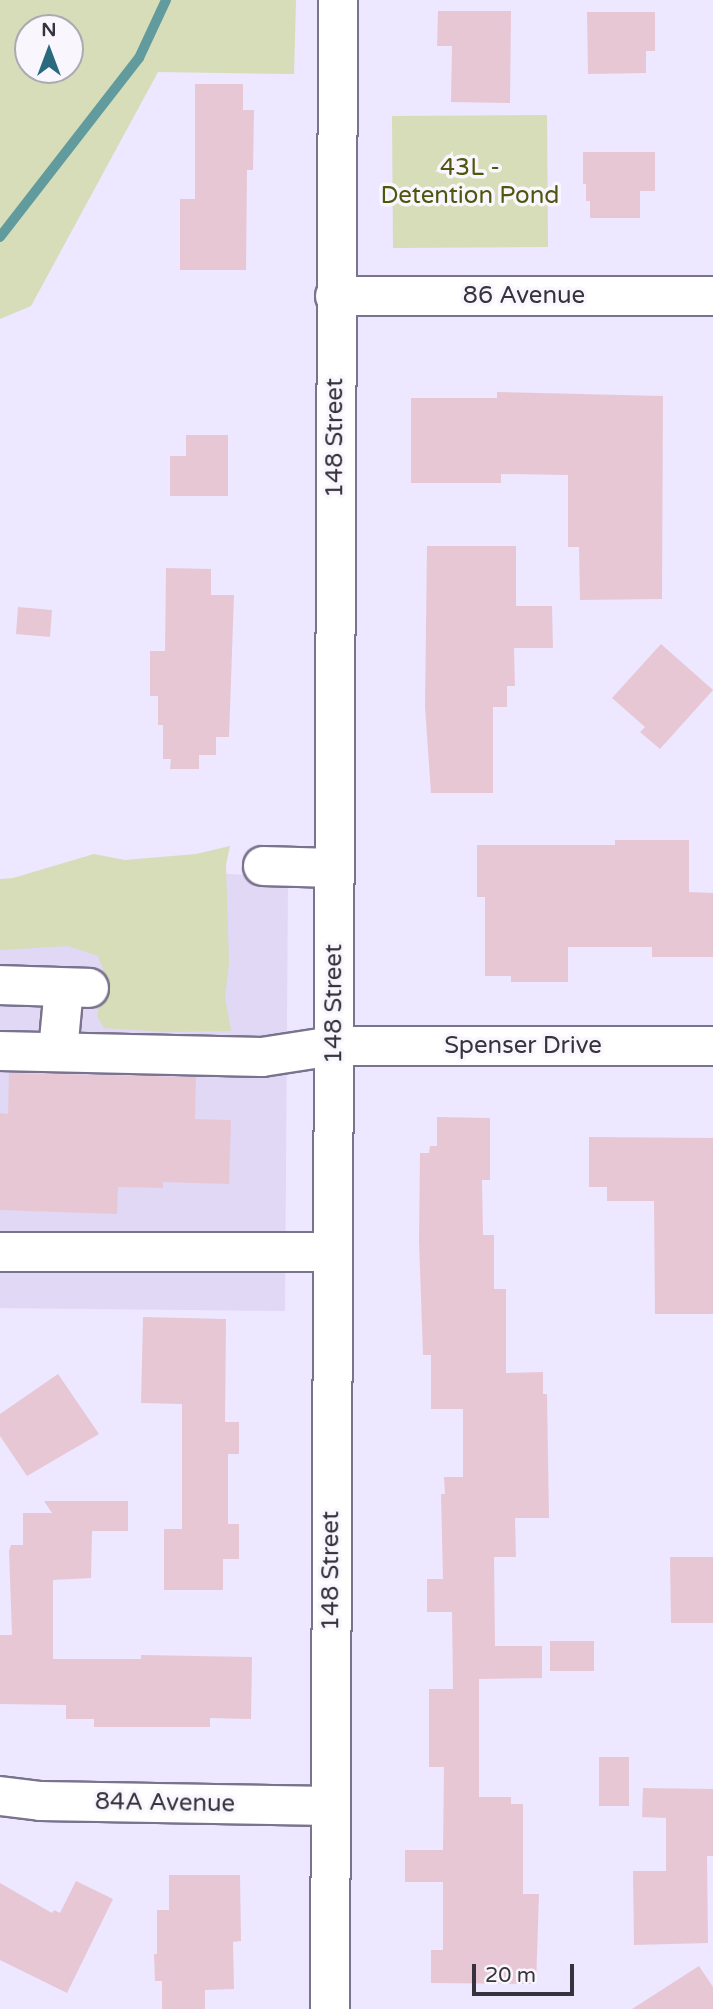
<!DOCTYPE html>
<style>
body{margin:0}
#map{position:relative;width:713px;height:2009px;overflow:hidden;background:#ede7ff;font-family:"Varela Round",sans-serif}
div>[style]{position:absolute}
.built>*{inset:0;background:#e0d8f5}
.green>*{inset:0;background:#d6ddb8}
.stream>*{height:10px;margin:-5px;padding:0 5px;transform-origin:5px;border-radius:5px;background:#629b9e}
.building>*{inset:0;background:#e8c7d5}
.roads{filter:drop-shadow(2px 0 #7a738e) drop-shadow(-2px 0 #7a738e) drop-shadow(0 2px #7a738e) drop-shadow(0 -2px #7a738e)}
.minor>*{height:38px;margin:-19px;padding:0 19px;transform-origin:19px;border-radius:19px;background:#fff}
span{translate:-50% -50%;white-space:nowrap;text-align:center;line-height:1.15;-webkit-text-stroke:7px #f9f7fd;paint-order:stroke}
.park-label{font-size:24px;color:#4f560f}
.street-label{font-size:24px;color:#36333e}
.north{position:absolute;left:14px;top:14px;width:70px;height:70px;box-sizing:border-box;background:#f9f7fd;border:2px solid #aba9b1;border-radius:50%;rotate:0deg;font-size:19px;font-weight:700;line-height:28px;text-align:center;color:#36333e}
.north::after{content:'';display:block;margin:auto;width:24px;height:32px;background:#296a7e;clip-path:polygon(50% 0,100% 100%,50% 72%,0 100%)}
.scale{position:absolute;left:472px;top:1964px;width:102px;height:32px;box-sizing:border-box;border:4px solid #36333e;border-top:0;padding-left:9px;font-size:21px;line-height:24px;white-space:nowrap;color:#36333e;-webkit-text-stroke:5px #f9f7fd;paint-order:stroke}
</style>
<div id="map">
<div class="built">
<div style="clip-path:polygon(215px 873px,288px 878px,285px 1311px,0 1308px,0 882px)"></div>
</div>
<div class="green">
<div style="clip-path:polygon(evenodd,0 0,296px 0,294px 74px,158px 72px,31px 306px,0 319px,0 0,28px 28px,70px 28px,70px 70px,28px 70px,28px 28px)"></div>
<div style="clip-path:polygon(547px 115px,548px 247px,393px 248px,392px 116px)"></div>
<div style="clip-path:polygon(230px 846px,226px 865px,229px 963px,225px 997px,231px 1031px,167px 1032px,104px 1028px,97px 1016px,105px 974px,98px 956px,68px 946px,0 950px,0 879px,13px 878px,94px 854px,125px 860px,196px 854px)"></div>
</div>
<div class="stream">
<div style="left:0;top:237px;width:227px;rotate:-52.2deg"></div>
<div style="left:139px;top:58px;width:64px;rotate:-65deg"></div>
</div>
<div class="building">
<div style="clip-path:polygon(438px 11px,511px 11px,510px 103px,451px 102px,452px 46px,437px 46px)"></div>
<div style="clip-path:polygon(587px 12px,655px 12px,655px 51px,646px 51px,646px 73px,588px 74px)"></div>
<div style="clip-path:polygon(195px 84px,243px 84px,243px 110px,254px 110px,253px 170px,247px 170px,246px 270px,180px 270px,180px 199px,195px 199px)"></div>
<div style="clip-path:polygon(583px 152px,655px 152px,655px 191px,640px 191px,640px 218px,590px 218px,590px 201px,586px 201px,586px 184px,583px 184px)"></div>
<div style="clip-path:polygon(497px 392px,663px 396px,662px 599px,580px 600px,579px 547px,568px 547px,568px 475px,501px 474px,501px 483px,411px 483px,411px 398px,497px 398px)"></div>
<div style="clip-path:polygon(186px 435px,228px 435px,228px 496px,170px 496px,170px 456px,186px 456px)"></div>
<div style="clip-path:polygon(427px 546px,516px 546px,516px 606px,552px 606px,553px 648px,514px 648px,515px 686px,507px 686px,507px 707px,493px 707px,493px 793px,431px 793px,425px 707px)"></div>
<div style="clip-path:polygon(166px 568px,211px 569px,211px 595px,234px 595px,229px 737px,216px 737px,216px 755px,199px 755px,199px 769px,170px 769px,171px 759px,163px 759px,163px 725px,158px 725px,158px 696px,150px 696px,150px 651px,165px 651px)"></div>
<div style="clip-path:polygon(18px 607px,52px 610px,50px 637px,16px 634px)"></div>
<div style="clip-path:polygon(661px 644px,713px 690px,660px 749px,640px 732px,645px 727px,612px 698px)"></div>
<div style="clip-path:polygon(615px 840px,689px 840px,689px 892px,713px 893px,713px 957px,652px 957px,652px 947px,568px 947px,568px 982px,511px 982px,511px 976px,485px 976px,485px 897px,477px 897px,477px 845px,615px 845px)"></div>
<div style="clip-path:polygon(9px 1073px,196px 1077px,195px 1119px,231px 1120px,229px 1184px,163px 1182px,163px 1188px,118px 1187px,117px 1214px,0 1210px,0 1113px,8px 1114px)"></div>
<div style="clip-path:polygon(437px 1117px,490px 1118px,490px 1180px,482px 1180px,483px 1235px,494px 1235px,494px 1289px,506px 1289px,506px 1373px,543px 1372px,543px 1394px,547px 1394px,549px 1518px,515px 1518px,516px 1557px,494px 1557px,495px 1646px,542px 1646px,542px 1678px,479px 1679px,479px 1797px,511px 1797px,511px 1804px,523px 1804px,523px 1894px,539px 1894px,536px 1984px,431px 1983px,431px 1950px,443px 1950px,443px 1882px,405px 1882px,405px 1850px,443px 1850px,444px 1767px,429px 1767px,429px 1689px,453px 1689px,452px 1612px,427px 1612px,427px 1579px,443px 1579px,441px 1494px,445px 1494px,444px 1477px,463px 1477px,463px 1409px,431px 1409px,431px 1355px,423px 1355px,419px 1241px,420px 1153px,429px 1153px,430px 1146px,437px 1146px)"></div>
<div style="clip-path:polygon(589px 1137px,713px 1138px,713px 1314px,655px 1314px,654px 1201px,607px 1201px,607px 1187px,589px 1187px)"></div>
<div style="clip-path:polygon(143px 1317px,226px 1319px,225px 1422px,239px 1422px,239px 1454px,228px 1454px,228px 1524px,239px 1524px,239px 1559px,223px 1559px,223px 1590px,164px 1590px,164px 1529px,182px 1529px,182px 1404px,141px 1403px)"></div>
<div style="clip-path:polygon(58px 1374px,99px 1434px,27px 1476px,0 1436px,0 1414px)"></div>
<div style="clip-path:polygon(44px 1501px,128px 1501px,128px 1531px,92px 1531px,91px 1578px,53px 1580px,53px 1659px,141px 1659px,141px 1655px,252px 1657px,251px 1719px,210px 1718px,210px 1727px,94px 1727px,94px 1719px,66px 1719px,66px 1705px,0 1704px,0 1635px,12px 1635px,9px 1551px,11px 1545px,23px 1545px,23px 1513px,52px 1513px)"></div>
<div style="clip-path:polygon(670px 1557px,713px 1557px,713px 1623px,671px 1623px)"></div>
<div style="clip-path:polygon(550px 1641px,594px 1641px,594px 1671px,550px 1671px)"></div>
<div style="clip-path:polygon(599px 1757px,629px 1757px,629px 1806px,599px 1806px)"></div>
<div style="clip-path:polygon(643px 1788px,713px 1789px,713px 1856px,707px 1856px,708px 1943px,634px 1945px,633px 1871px,666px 1871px,666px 1818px,642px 1817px)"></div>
<div style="clip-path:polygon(169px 1875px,240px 1875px,241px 1941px,233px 1942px,234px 1989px,205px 1990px,205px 2009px,162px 2009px,162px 1981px,155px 1981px,154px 1954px,157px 1954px,157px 1910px,169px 1910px)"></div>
<div style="clip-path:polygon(76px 1881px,113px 1899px,67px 1993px,0 1960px,0 1883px,52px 1913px,54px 1910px,60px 1913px)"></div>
<div style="clip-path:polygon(699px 1966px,713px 1987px,713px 2009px,632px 2009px)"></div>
</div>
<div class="roads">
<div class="minor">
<div style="left:335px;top:296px;width:378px"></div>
<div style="left:263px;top:866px;width:71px;rotate:1.6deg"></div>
<div style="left:0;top:985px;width:89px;rotate:1.9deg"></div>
<div style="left:0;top:1051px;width:262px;rotate:1.3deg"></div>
<div style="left:262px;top:1057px;width:72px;rotate:-8.8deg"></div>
<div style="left:333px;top:1046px;width:380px"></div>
<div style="left:58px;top:1051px;width:63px;rotate:-84.6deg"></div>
<div style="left:0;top:1252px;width:332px"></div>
<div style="left:0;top:1796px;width:41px;rotate:7deg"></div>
<div style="left:41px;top:1801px;width:289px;rotate:1deg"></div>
<div style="left:330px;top:2009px;width:2009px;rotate:-89.77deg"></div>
</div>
</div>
<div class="park-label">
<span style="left:470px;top:182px">43L -<br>Detention Pond</span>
</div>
<div class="street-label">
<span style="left:524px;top:296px">86 Avenue</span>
<span style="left:335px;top:438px;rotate:-90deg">148 Street</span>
<span style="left:334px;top:1004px;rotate:-90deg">148 Street</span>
<span style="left:523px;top:1046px">Spenser Drive</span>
<span style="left:331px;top:1571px;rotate:-90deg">148 Street</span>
<span style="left:165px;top:1803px;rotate:1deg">84A Avenue</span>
</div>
<div class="north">N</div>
<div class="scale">20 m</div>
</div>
